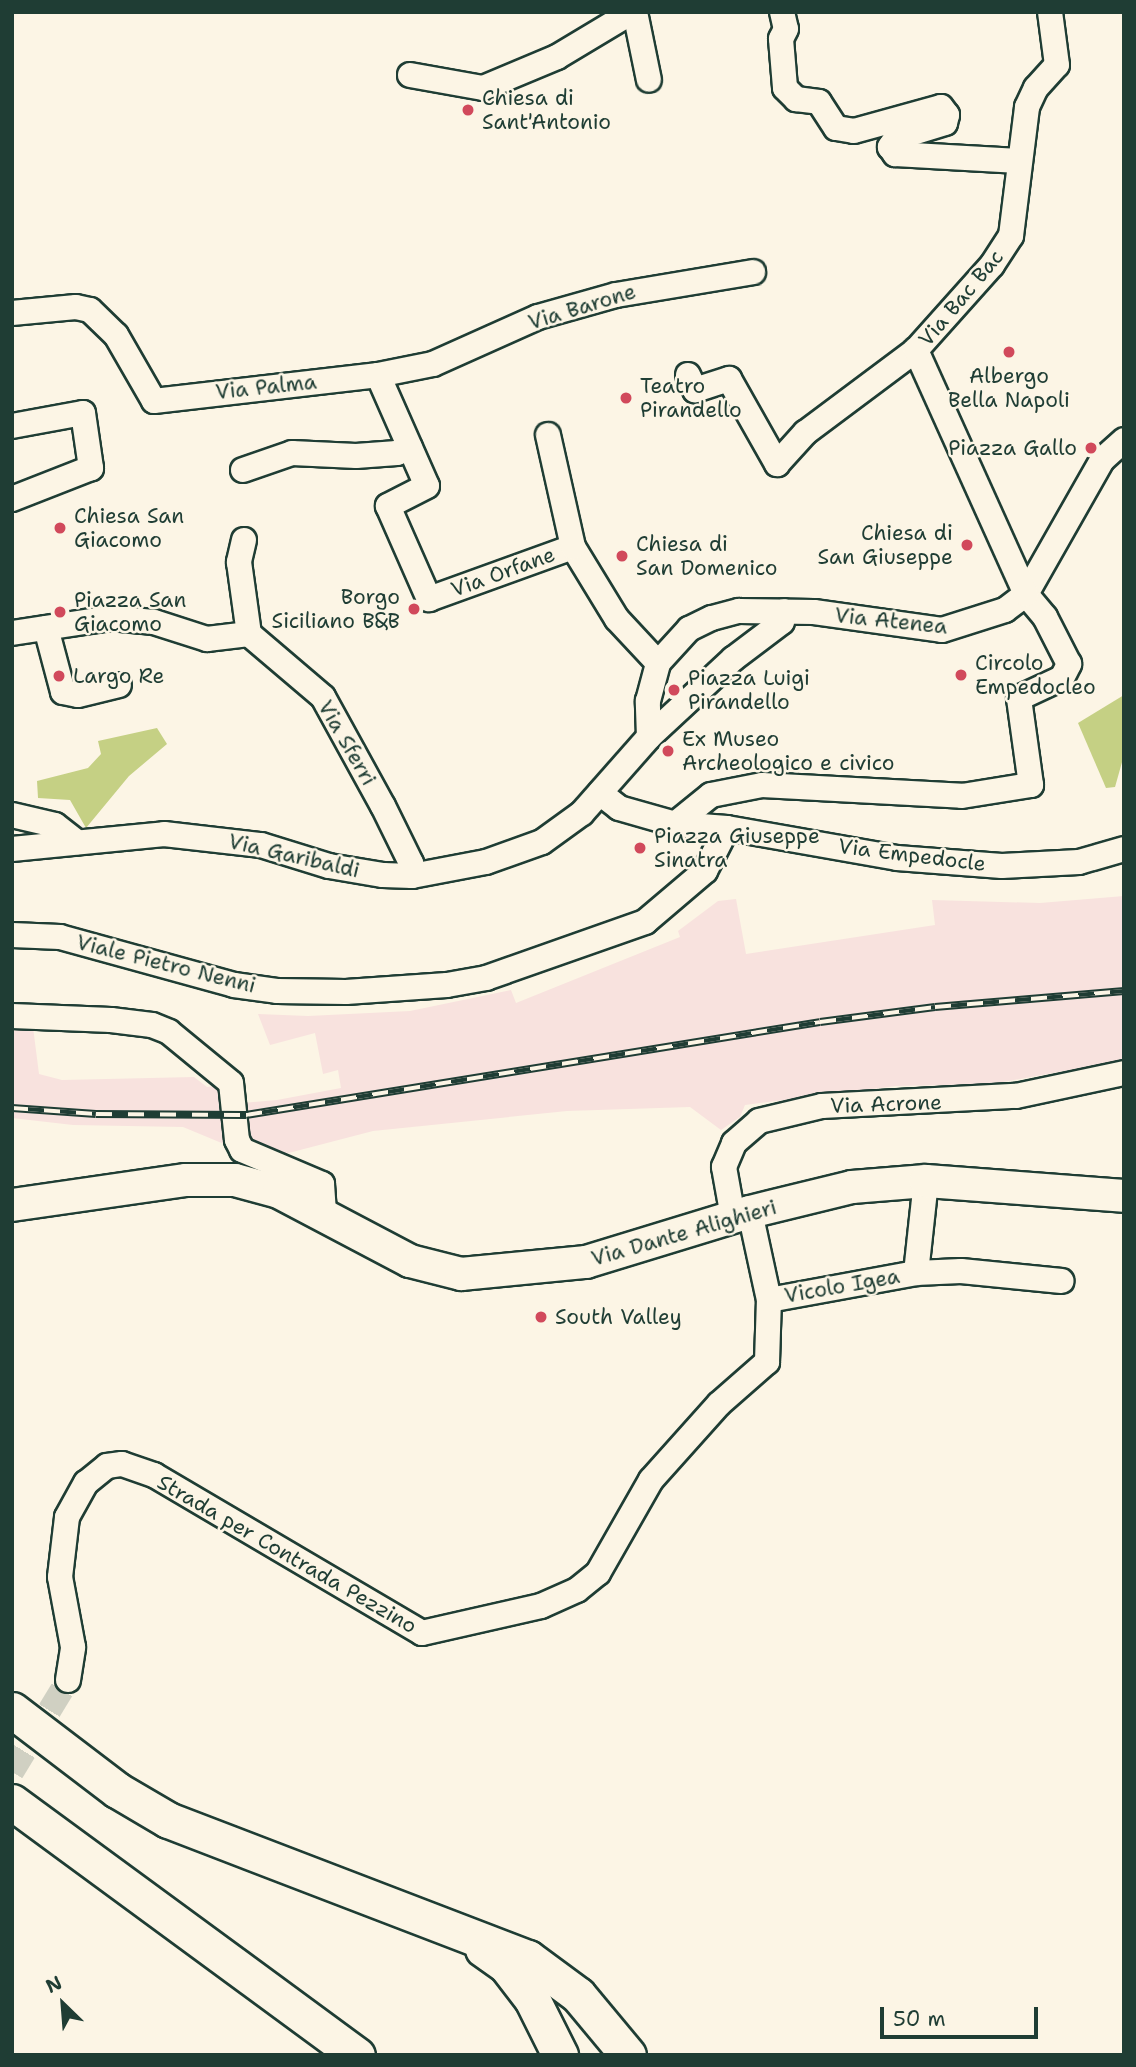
<!DOCTYPE html>
<style>
body{margin:0}
#map{position:relative;width:1136px;height:2067px;overflow:hidden;background:#fcf5e5;font-family:"Shantell Sans",sans-serif}
div>[style]{position:absolute}
.built>*{inset:0;background:#f8e2de}
.green>*{inset:0;background:#c5d084}
.minor-tunnel>*{height:24px;margin-top:-12px;transform-origin:0;background:repeating-linear-gradient(90deg,#d0d0c2 0 24px,transparent 0 36px)}
.roads{filter:drop-shadow(2px 0 #1f3d34) drop-shadow(-2px 0 #1f3d34) drop-shadow(0 2px #1f3d34) drop-shadow(0 -2px #1f3d34)}
.minor>*{height:24px;margin:-12px;padding:0 12px;transform-origin:12px;border-radius:12px;background:#fcf5e5}
.tertiary>*{height:32px;margin:-16px;padding:0 16px;transform-origin:16px;border-radius:16px;background:#fcf5e5}
.secondary>*{height:35px;margin:-17.5px;padding:0 17.5px;transform-origin:17.5px;border-radius:17.5px;background:#fcf5e5}
.rail>*{height:8px;margin-top:-4px;transform-origin:0;background:repeating-linear-gradient(90deg,#fcf5e5 0 16px,#1f3d34 0 32px);box-sizing:border-box;border-block:2px solid #1f3d34}
.dots>*{width:19px;height:19px;translate:-50% -50%;box-sizing:border-box;border:4px solid #fcf5e5;border-radius:50%}
span{translate:-50% -50%;white-space:nowrap;text-align:center;line-height:1.15;-webkit-text-stroke:5px #fcf5e5;paint-order:stroke}
.poi-label{font-size:21px;color:#1f3d34}
.left{translate:0 -50%;text-align:left}
.right{translate:-100% -50%;text-align:right}
.street-label{font-size:21px;color:#1f3d34}
.frame{position:absolute;inset:0;border:14px solid #1f3d34;pointer-events:none}
.north{position:absolute;left:28px;top:1969px;width:70px;height:70px;-webkit-text-stroke:5px #fcf5e5;paint-order:stroke;rotate:335deg;font-size:19px;font-weight:700;line-height:28px;text-align:center;color:#1f3d34}
.north::after{content:'';display:block;margin:auto;width:24px;height:32px;background:#1f3d34;clip-path:polygon(50% 0,100% 100%,50% 72%,0 100%)}
.scale{position:absolute;left:880px;top:2007px;width:158px;height:32px;box-sizing:border-box;border:4px solid #1f3d34;border-top:0;padding-left:9px;font-size:21px;line-height:24px;white-space:nowrap;color:#1f3d34;-webkit-text-stroke:5px #fcf5e5;paint-order:stroke}
</style>
<div id="map">
<div class="built">
<div style="clip-path:polygon(1124px 896px,1124px 1060px,992px 1084px,896px 1086px,745px 1105px,740px 1117px,721px 1130px,690px 1107px,567px 1111px,373px 1131px,277px 1156px,247px 1136px,224px 1144px,183px 1127px,73px 1125px,12px 1118px,12px 1026px,33px 1027px,39px 1074px,62px 1080px,194px 1077px,207px 1087px,222px 1085px,243px 1103px,277px 1100px,341px 1088px,338px 1070px,323px 1074px,315px 1033px,270px 1045px,258px 1014px,308px 1016px,410px 1011px,511px 990px,516px 1003px,680px 937px,678px 931px,718px 901px,736px 899px,746px 954px,935px 925px,932px 900px,1040px 903px)"></div>
</div>
<div class="green">
<div style="clip-path:polygon(1124px 695px,1124px 755px,1115px 787px,1106px 788px,1078px 723px)"></div>
<div style="clip-path:polygon(157px 728px,167px 744px,129px 776px,86px 828px,70px 800px,38px 798px,37px 781px,88px 768px,101px 754px,98px 741px)"></div>
</div>
<div class="minor-tunnel">
<div style="left:12px;top:1772px;width:108px;rotate:-58.7deg"></div>
</div>
<div class="roads">
<div class="minor">
<div style="left:635px;top:12px;width:69px;rotate:78.4deg"></div>
<div style="left:782px;top:12px;width:17px;rotate:77deg"></div>
<div style="left:786px;top:29px;width:11px;rotate:117deg"></div>
<div style="left:781px;top:39px;width:49px;rotate:85.3deg"></div>
<div style="left:785px;top:88px;width:16px;rotate:45deg"></div>
<div style="left:796px;top:99px;width:23px;rotate:7deg"></div>
<div style="left:819px;top:102px;width:31px;rotate:57deg"></div>
<div style="left:836px;top:128px;width:18px;rotate:9deg"></div>
<div style="left:854px;top:131px;width:90px;rotate:-15.4deg"></div>
<div style="left:941px;top:107px;width:10px;rotate:53deg"></div>
<div style="left:947px;top:115px;width:8px;rotate:104deg"></div>
<div style="left:945px;top:123px;width:51px;rotate:163deg"></div>
<div style="left:896px;top:138px;width:11px;rotate:124deg"></div>
<div style="left:890px;top:147px;width:9px;rotate:54deg"></div>
<div style="left:895px;top:154px;width:124px;rotate:3.2deg"></div>
<div style="left:410px;top:75px;width:74px;rotate:10.1deg"></div>
<div style="left:483px;top:88px;width:80px;rotate:-22.7deg"></div>
<div style="left:557px;top:57px;width:87px;rotate:-31deg"></div>
<div style="left:12px;top:313px;width:64px;rotate:-5.4deg"></div>
<div style="left:76px;top:307px;width:14px;rotate:12deg"></div>
<div style="left:90px;top:310px;width:36px;rotate:44deg"></div>
<div style="left:116px;top:335px;width:76px;rotate:60.1deg"></div>
<div style="left:154px;top:401px;width:226px;rotate:-6.6deg"></div>
<div style="left:378px;top:375px;width:56px;rotate:-11.3deg"></div>
<div style="left:433px;top:364px;width:115px;rotate:-24.1deg"></div>
<div style="left:538px;top:317px;width:81px;rotate:-15.8deg"></div>
<div style="left:616px;top:295px;width:139px;rotate:-9.5deg"></div>
<div style="left:378px;top:375px;width:121px;rotate:66.2deg"></div>
<div style="left:427px;top:486px;width:44px;rotate:152.9deg"></div>
<div style="left:388px;top:506px;width:102px;rotate:66.2deg"></div>
<div style="left:429px;top:599px;width:153px;rotate:-19.9deg"></div>
<div style="left:573px;top:547px;width:84px;rotate:58.6deg"></div>
<div style="left:617px;top:619px;width:60px;rotate:47deg"></div>
<div style="left:688px;top:375px;width:17px;rotate:65deg"></div>
<div style="left:695px;top:390px;width:36px;rotate:-18deg"></div>
<div style="left:729px;top:379px;width:98px;rotate:60.5deg"></div>
<div style="left:777px;top:464px;width:42px;rotate:-47.9deg"></div>
<div style="left:805px;top:433px;width:139px;rotate:-36.8deg"></div>
<div style="left:916px;top:350px;width:114px;rotate:-48.2deg"></div>
<div style="left:992px;top:265px;width:35px;rotate:-57deg"></div>
<div style="left:1011px;top:236px;width:130px;rotate:-82.9deg"></div>
<div style="left:1027px;top:107px;width:21px;rotate:-65deg"></div>
<div style="left:1036px;top:88px;width:31px;rotate:-48deg"></div>
<div style="left:1057px;top:65px;width:53px;rotate:-97.5deg"></div>
<div style="left:12px;top:426px;width:72px;rotate:-10.4deg"></div>
<div style="left:83px;top:413px;width:56px;rotate:81.7deg"></div>
<div style="left:91px;top:468px;width:85px;rotate:158.6deg"></div>
<div style="left:548px;top:435px;width:115px;rotate:77.4deg"></div>
<div style="left:243px;top:470px;width:52px;rotate:-19.1deg"></div>
<div style="left:292px;top:453px;width:64px;rotate:2.7deg"></div>
<div style="left:356px;top:456px;width:41px;rotate:-4.2deg"></div>
<div style="left:397px;top:453px;width:14px;rotate:-25deg"></div>
<div style="left:244px;top:540px;width:23px;rotate:103deg"></div>
<div style="left:239px;top:562px;width:73px;rotate:82.1deg"></div>
<div style="left:46px;top:628px;width:66px;rotate:75.1deg"></div>
<div style="left:63px;top:692px;width:15px;rotate:11deg"></div>
<div style="left:78px;top:695px;width:42px;rotate:-13.7deg"></div>
<div style="left:12px;top:633px;width:99px;rotate:-8.7deg"></div>
<div style="left:110px;top:618px;width:44px;rotate:5.2deg"></div>
<div style="left:154px;top:622px;width:56px;rotate:17.8deg"></div>
<div style="left:207px;top:639px;width:42px;rotate:-6.8deg"></div>
<div style="left:249px;top:634px;width:97px;rotate:40.4deg"></div>
<div style="left:323px;top:697px;width:124px;rotate:61.2deg"></div>
<div style="left:383px;top:806px;width:64px;rotate:63.8deg"></div>
<div style="left:411px;top:863px;width:13px;rotate:86deg"></div>
<div style="left:649px;top:737px;width:36px;rotate:-92deg"></div>
<div style="left:648px;top:701px;width:39px;rotate:-75deg"></div>
<div style="left:658px;top:663px;width:46px;rotate:-47.6deg"></div>
<div style="left:689px;top:629px;width:25px;rotate:-26deg"></div>
<div style="left:712px;top:618px;width:28px;rotate:-15deg"></div>
<div style="left:739px;top:611px;width:75px;rotate:0.8deg"></div>
<div style="left:814px;top:612px;width:129px;rotate:8deg"></div>
<div style="left:942px;top:630px;width:66px;rotate:-17.6deg"></div>
<div style="left:1005px;top:610px;width:26px;rotate:-37deg"></div>
<div style="left:1026px;top:594px;width:154px;rotate:-60.4deg"></div>
<div style="left:1102px;top:460px;width:30px;rotate:-42deg"></div>
<div style="left:600px;top:793px;width:24px;rotate:38deg"></div>
<div style="left:619px;top:808px;width:58px;rotate:15.9deg"></div>
<div style="left:675px;top:824px;width:52px;rotate:4.4deg"></div>
<div style="left:727px;top:828px;width:173px;rotate:10deg"></div>
<div style="left:897px;top:858px;width:105px;rotate:4.4deg"></div>
<div style="left:1002px;top:866px;width:77px;rotate:-3deg"></div>
<div style="left:1079px;top:862px;width:47px;rotate:-16.1deg"></div>
<div style="left:12px;top:815px;width:44px;rotate:13.1deg"></div>
<div style="left:55px;top:825px;width:28px;rotate:38deg"></div>
<div style="left:675px;top:824px;width:46px;rotate:-38.9deg"></div>
<div style="left:711px;top:795px;width:52px;rotate:-11.1deg"></div>
<div style="left:762px;top:785px;width:200px;rotate:3.1deg"></div>
<div style="left:962px;top:796px;width:70px;rotate:-9.1deg"></div>
<div style="left:1031px;top:785px;width:88px;rotate:-97.9deg"></div>
<div style="left:1019px;top:698px;width:47px;rotate:-24.9deg"></div>
<div style="left:1062px;top:678px;width:16px;rotate:-63deg"></div>
<div style="left:1069px;top:664px;width:53px;rotate:-117.1deg"></div>
<div style="left:1045px;top:617px;width:30px;rotate:-130deg"></div>
<div style="left:1026px;top:594px;width:268px;rotate:-114.3deg"></div>
<div style="left:12px;top:849px;width:153px;rotate:-5.6deg"></div>
<div style="left:164px;top:834px;width:98px;rotate:6.5deg"></div>
<div style="left:261px;top:845px;width:71px;rotate:17.2deg"></div>
<div style="left:329px;top:866px;width:55px;rotate:9.5deg"></div>
<div style="left:383px;top:875px;width:29px;rotate:2deg"></div>
<div style="left:412px;top:876px;width:75px;rotate:-10.7deg"></div>
<div style="left:486px;top:862px;width:59px;rotate:-19.7deg"></div>
<div style="left:542px;top:842px;width:49px;rotate:-35.9deg"></div>
<div style="left:582px;top:813px;width:101px;rotate:-48.6deg"></div>
<div style="left:649px;top:737px;width:115px;rotate:-42.9deg"></div>
<div style="left:733px;top:659px;width:61px;rotate:-37.1deg"></div>
<div style="left:782px;top:622px;width:11px;rotate:-80deg"></div>
<div style="left:12px;top:935px;width:48px;rotate:2.4deg"></div>
<div style="left:60px;top:937px;width:180px;rotate:15.4deg"></div>
<div style="left:234px;top:985px;width:43px;rotate:7.9deg"></div>
<div style="left:277px;top:991px;width:69px;rotate:0.8deg"></div>
<div style="left:346px;top:992px;width:101px;rotate:-4deg"></div>
<div style="left:447px;top:985px;width:40px;rotate:-10deg"></div>
<div style="left:486px;top:978px;width:169px;rotate:-19.4deg"></div>
<div style="left:645px;top:922px;width:79px;rotate:-40.4deg"></div>
<div style="left:705px;top:871px;width:48px;rotate:-62.9deg"></div>
<div style="left:12px;top:1016px;width:99px;rotate:2.3deg"></div>
<div style="left:111px;top:1020px;width:41px;rotate:7deg"></div>
<div style="left:152px;top:1025px;width:18px;rotate:22deg"></div>
<div style="left:169px;top:1032px;width:80px;rotate:39.4deg"></div>
<div style="left:231px;top:1083px;width:57px;rotate:84deg"></div>
<div style="left:237px;top:1140px;width:11px;rotate:63deg"></div>
<div style="left:242px;top:1150px;width:87px;rotate:23deg"></div>
<div style="left:322px;top:1184px;width:30px;rotate:86deg"></div>
<div style="left:733px;top:1217px;width:51px;rotate:-100.2deg"></div>
<div style="left:724px;top:1167px;width:26px;rotate:-67deg"></div>
<div style="left:734px;top:1143px;width:33px;rotate:-41deg"></div>
<div style="left:759px;top:1121px;width:65px;rotate:-13.4deg"></div>
<div style="left:822px;top:1106px;width:194px;rotate:-3deg"></div>
<div style="left:1016px;top:1096px;width:110px;rotate:-12deg"></div>
<div style="left:916px;top:1273px;width:93px;rotate:-83.8deg"></div>
<div style="left:769px;top:1300px;width:149px;rotate:-10.4deg"></div>
<div style="left:916px;top:1273px;width:45px;rotate:-2.5deg"></div>
<div style="left:961px;top:1271px;width:101px;rotate:5.7deg"></div>
<div style="left:68px;top:1680px;width:33px;rotate:-81deg"></div>
<div style="left:73px;top:1647px;width:71px;rotate:-100.5deg"></div>
<div style="left:60px;top:1577px;width:60px;rotate:-83.3deg"></div>
<div style="left:67px;top:1517px;width:39px;rotate:-61deg"></div>
<div style="left:86px;top:1483px;width:27px;rotate:-39deg"></div>
<div style="left:107px;top:1466px;width:15px;rotate:-8deg"></div>
<div style="left:122px;top:1464px;width:34px;rotate:19deg"></div>
<div style="left:154px;top:1475px;width:311px;rotate:30.5deg"></div>
<div style="left:422px;top:1633px;width:122px;rotate:-12.8deg"></div>
<div style="left:541px;top:1606px;width:39px;rotate:-24deg"></div>
<div style="left:577px;top:1590px;width:27px;rotate:-39deg"></div>
<div style="left:598px;top:1573px;width:107px;rotate:-60.3deg"></div>
<div style="left:651px;top:1480px;width:102px;rotate:-48.2deg"></div>
<div style="left:719px;top:1404px;width:64px;rotate:-41.2deg"></div>
<div style="left:767px;top:1362px;width:62px;rotate:-88.2deg"></div>
<div style="left:769px;top:1300px;width:90px;rotate:-102.2deg"></div>
</div>
<div class="tertiary">
<div style="left:12px;top:1205px;width:176px;rotate:-8.2deg"></div>
<div style="left:186px;top:1180px;width:49px"></div>
<div style="left:235px;top:1180px;width:46px;rotate:15.3deg"></div>
<div style="left:279px;top:1192px;width:148px;rotate:27.8deg"></div>
<div style="left:410px;top:1261px;width:53px;rotate:14.3deg"></div>
<div style="left:461px;top:1274px;width:126px;rotate:-5.5deg"></div>
<div style="left:586px;top:1262px;width:171px;rotate:-17deg"></div>
<div style="left:750px;top:1212px;width:105px;rotate:-13.8deg"></div>
<div style="left:852px;top:1187px;width:74px;rotate:-4.6deg"></div>
<div style="left:926px;top:1181px;width:199px;rotate:4.3deg"></div>
</div>
<div class="secondary">
<div style="left:12px;top:1710px;width:132px;rotate:37.3deg"></div>
<div style="left:117px;top:1790px;width:59px;rotate:30.5deg"></div>
<div style="left:168px;top:1820px;width:386px;rotate:21deg"></div>
<div style="left:528px;top:1958px;width:62px;rotate:36.5deg"></div>
<div style="left:578px;top:1995px;width:78px;rotate:50.2deg"></div>
<div style="left:12px;top:1802px;width:428px;rotate:36.3deg"></div>
<div style="left:483px;top:1949px;width:28px;rotate:35deg"></div>
<div style="left:506px;top:1965px;width:43px;rotate:52.6deg"></div>
<div style="left:532px;top:1999px;width:63px;rotate:63.4deg"></div>
</div>
</div>
<div class="rail">
<div style="left:12px;top:1108px;width:84px;rotate:4.1deg"></div>
<div style="left:96px;top:1114px;width:150px;rotate:0.4deg"></div>
<div style="left:246px;top:1115px;width:581px;rotate:-9.2deg"></div>
<div style="left:820px;top:1022px;width:116px;rotate:-7.4deg"></div>
<div style="left:935px;top:1007px;width:190px;rotate:-4.8deg"></div>
</div>
<div class="dots">
<div style="left:468px;top:110px;background:#d1495b"></div>
<div style="left:1009px;top:352px;background:#d1495b"></div>
<div style="left:626px;top:398px;background:#d1495b"></div>
<div style="left:1091px;top:448px;background:#d1495b"></div>
<div style="left:60px;top:528px;background:#d1495b"></div>
<div style="left:967px;top:545px;background:#d1495b"></div>
<div style="left:622px;top:556px;background:#d1495b"></div>
<div style="left:414px;top:609px;background:#d1495b"></div>
<div style="left:60px;top:612px;background:#d1495b"></div>
<div style="left:961px;top:675px;background:#d1495b"></div>
<div style="left:59px;top:676px;background:#d1495b"></div>
<div style="left:674px;top:690px;background:#d1495b"></div>
<div style="left:668px;top:751px;background:#d1495b"></div>
<div style="left:640px;top:848px;background:#d1495b"></div>
<div style="left:541px;top:1317px;background:#d1495b"></div>
</div>
<div class="poi-label">
<span class="left" style="left:482px;top:110px">Chiesa di<br>Sant'Antonio</span>
<span style="left:1009px;top:388px">Albergo<br>Bella Napoli</span>
<span class="left" style="left:640px;top:398px">Teatro<br>Pirandello</span>
<span class="right" style="left:1077px;top:448px">Piazza Gallo</span>
<span class="left" style="left:74px;top:528px">Chiesa San<br>Giacomo</span>
<span class="right" style="left:953px;top:545px">Chiesa di<br>San Giuseppe</span>
<span class="left" style="left:636px;top:556px">Chiesa di<br>San Domenico</span>
<span class="right" style="left:400px;top:609px">Borgo<br>Siciliano B&amp;B</span>
<span class="left" style="left:74px;top:612px">Piazza San<br>Giacomo</span>
<span class="left" style="left:975px;top:675px">Circolo<br>Empedocleo</span>
<span class="left" style="left:73px;top:676px">Largo Re</span>
<span class="left" style="left:688px;top:690px">Piazza Luigi<br>Pirandello</span>
<span class="left" style="left:682px;top:751px">Ex Museo<br>Archeologico e civico</span>
<span class="left" style="left:654px;top:848px">Piazza Giuseppe<br>Sinatra</span>
<span class="left" style="left:555px;top:1317px">South Valley</span>
</div>
<div class="street-label">
<span style="left:961px;top:298px;rotate:-50deg">Via Bac Bac</span>
<span style="left:582px;top:307px;rotate:-17deg">Via Barone</span>
<span style="left:266px;top:387px;rotate:-6deg">Via Palma</span>
<span style="left:503px;top:572px;rotate:-20deg">Via Orfane</span>
<span style="left:891px;top:621px;rotate:6deg">Via Atenea</span>
<span style="left:347px;top:743px;rotate:60deg">Via Sferri</span>
<span style="left:912px;top:855px;rotate:7deg">Via Empedocle</span>
<span style="left:294px;top:856px;rotate:13deg">Via Garibaldi</span>
<span style="left:166px;top:964px;rotate:14deg">Viale Pietro Nenni</span>
<span style="left:886px;top:1104px;rotate:-2deg">Via Acrone</span>
<span style="left:684px;top:1233px;rotate:-16deg">Via Dante Alighieri</span>
<span style="left:842px;top:1286px;rotate:-10deg">Vicolo Igea</span>
<span style="left:287px;top:1554px;rotate:30deg">Strada per Contrada Pezzino</span>
</div>
<div class="frame"></div>
<div class="north">N</div>
<div class="scale">50 m</div>
</div>
